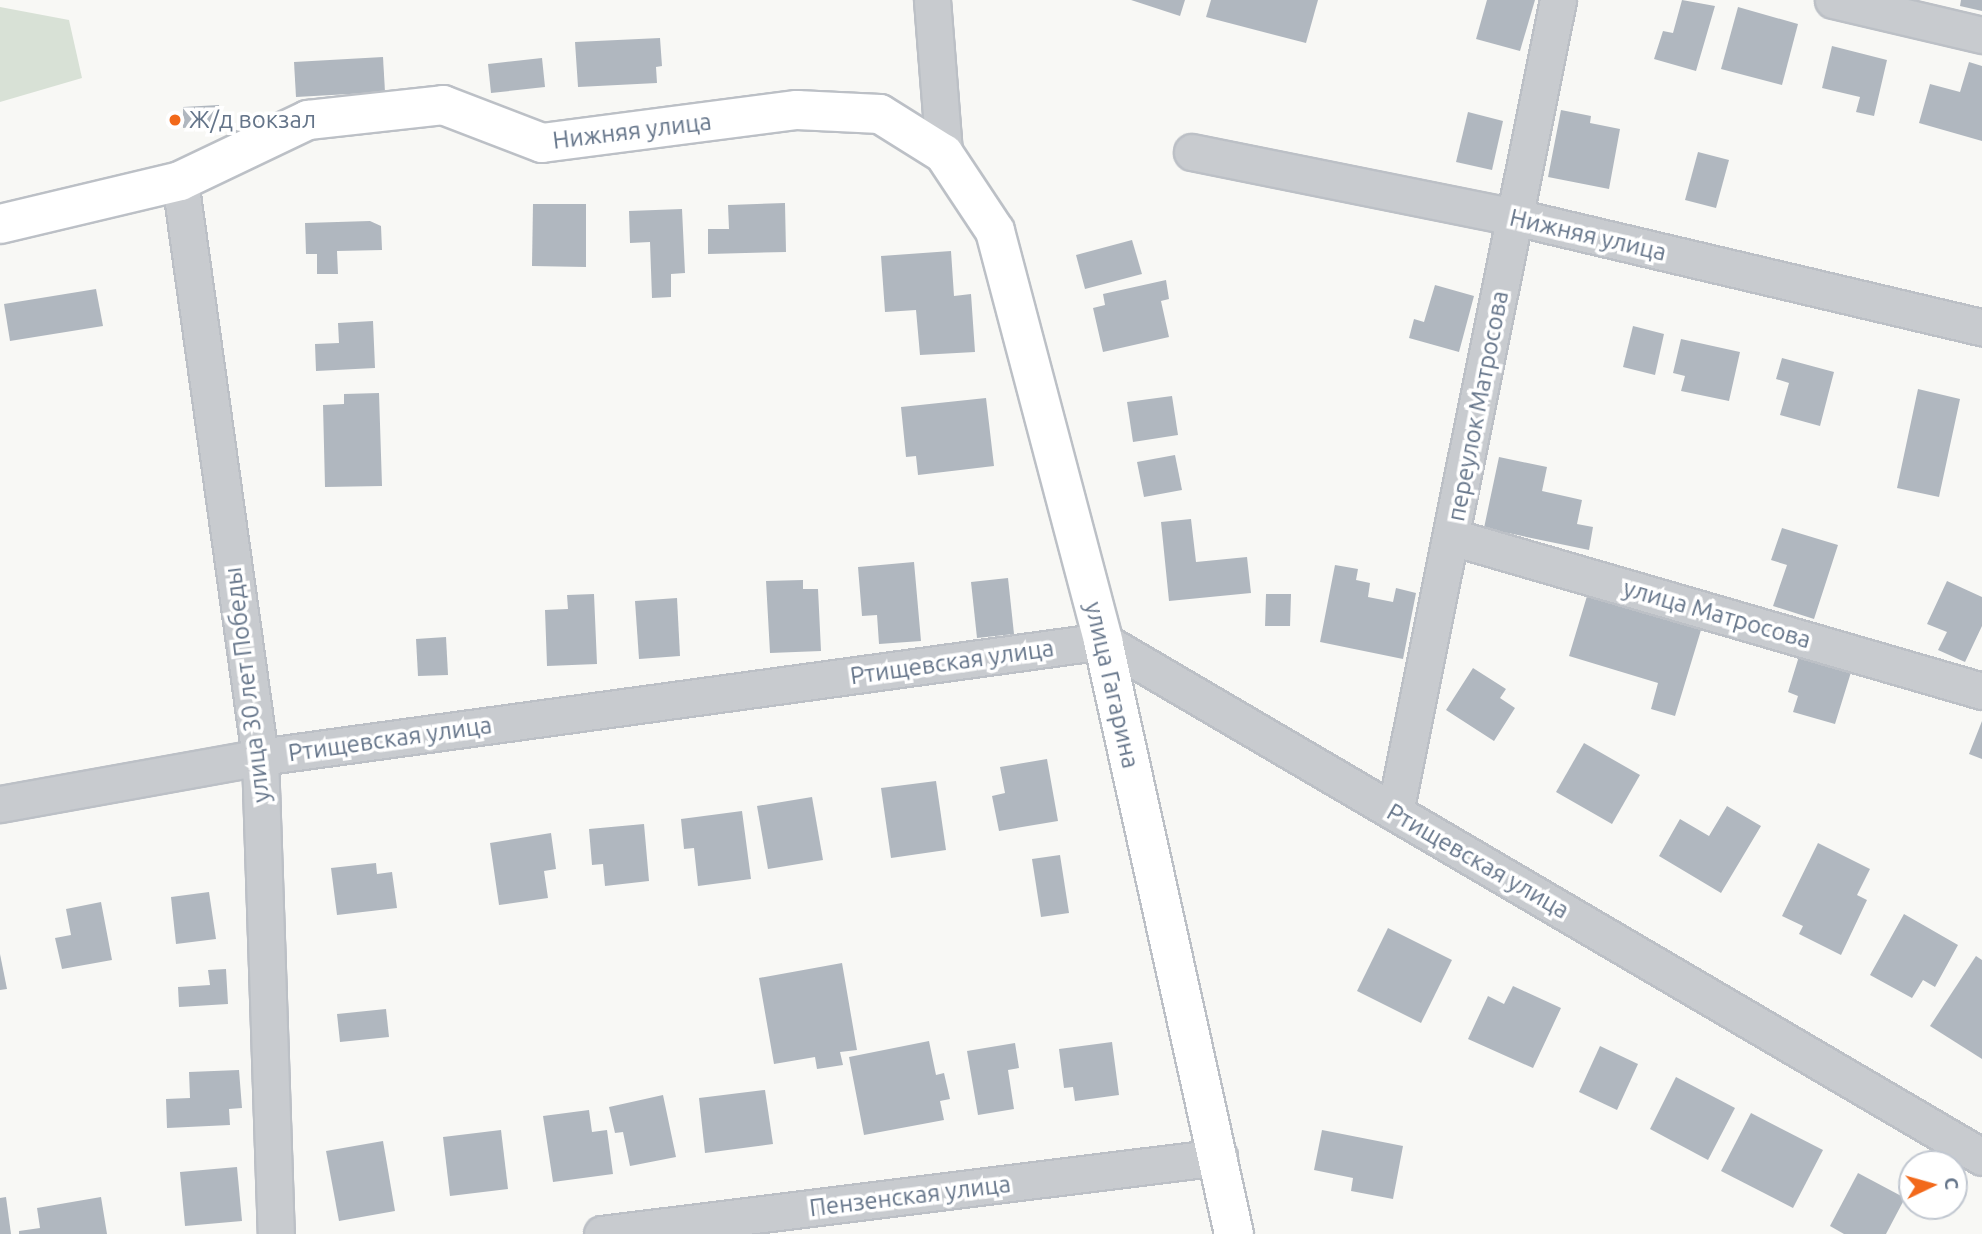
<!DOCTYPE html>
<meta charset="utf-8">
<style>
body{margin:0}
#map{position:relative;width:1982px;height:1234px;overflow:hidden;background:#f8f8f5;font-family:Ubuntu,sans-serif}
div>[style]{position:absolute}
.green>*{inset:0;background:#d8e1d6}
.building>*{inset:0;background:#b0b7bf}
.roads{filter:drop-shadow(2px 0 #bcc0c6) drop-shadow(-2px 0 #bcc0c6) drop-shadow(0 2px #bcc0c6) drop-shadow(0 -2px #bcc0c6)}
.street>*{height:35px;margin:-17.5px;padding:0 17.5px;transform-origin:17.5px;border-radius:17.5px;background:#c8cbcf}
.secondary>*{height:38px;margin:-19px;padding:0 19px;transform-origin:19px;border-radius:19px;background:#fff}
.dots>*{width:19px;height:19px;translate:-50% -50%;box-sizing:border-box;border:4px solid #fff;border-radius:50%}
span{translate:-50% -50%;white-space:nowrap;text-align:center;line-height:1.15;-webkit-text-stroke:7px #fff;paint-order:stroke}
.poi-label{font-size:24px;color:#647489}
.left{translate:0 -50%;text-align:left}
.street-label{font-size:24px;color:#647489}
.north{position:absolute;left:1898px;top:1150px;width:70px;height:70px;box-sizing:border-box;background:#fff;border:2px solid #c1c7d0;border-radius:50%;rotate:85deg;font-size:19px;font-weight:700;line-height:28px;text-align:center;color:#647489}
.north::after{content:'';display:block;margin:auto;width:24px;height:32px;background:#f2691b;clip-path:polygon(50% 0,100% 100%,50% 72%,0 100%)}
</style>
<div id="map">
<div class="green">
<div style="clip-path:polygon(0 7px,69px 20px,82px 78px,0 102px)"></div>
</div>
<div class="building">
<div style="clip-path:polygon(1131px 0,1185px 0,1180px 16px)"></div>
<div style="clip-path:polygon(1211px 0,1318px 0,1306px 43px,1206px 17px)"></div>
<div style="clip-path:polygon(1487px 0,1535px 0,1520px 51px,1476px 39px)"></div>
<div style="clip-path:polygon(1682px 0,1715px 6px,1696px 71px,1654px 59px,1663px 31px,1673px 33px)"></div>
<div style="clip-path:polygon(1961px 0,1982px 0,1982px 11px,1960px 6px)"></div>
<div style="clip-path:polygon(1738px 7px,1798px 24px,1782px 85px,1721px 69px)"></div>
<div style="clip-path:polygon(660px 38px,662px 66px,656px 67px,657px 83px,578px 87px,575px 42px)"></div>
<div style="clip-path:polygon(1832px 46px,1887px 60px,1874px 116px,1856px 112px,1860px 97px,1822px 88px)"></div>
<div style="clip-path:polygon(383px 57px,385px 92px,296px 97px,294px 62px)"></div>
<div style="clip-path:polygon(542px 58px,545px 87px,491px 93px,488px 64px)"></div>
<div style="clip-path:polygon(1969px 62px,1982px 66px,1982px 141px,1919px 123px,1930px 84px,1960px 92px)"></div>
<div style="clip-path:polygon(219px 105px,220px 125px,183px 128px,183px 107px)"></div>
<div style="clip-path:polygon(1561px 110px,1591px 116px,1590px 123px,1620px 129px,1609px 189px,1548px 177px)"></div>
<div style="clip-path:polygon(1468px 112px,1503px 121px,1492px 170px,1456px 162px)"></div>
<div style="clip-path:polygon(1698px 152px,1729px 160px,1716px 208px,1685px 200px)"></div>
<div style="clip-path:polygon(785px 203px,786px 252px,708px 254px,708px 229px,729px 229px,728px 205px)"></div>
<div style="clip-path:polygon(533px 204px,586px 204px,586px 267px,532px 266px)"></div>
<div style="clip-path:polygon(682px 209px,685px 273px,671px 274px,671px 297px,652px 298px,650px 242px,630px 243px,629px 211px)"></div>
<div style="clip-path:polygon(370px 221px,381px 226px,382px 250px,337px 251px,338px 274px,317px 274px,317px 254px,306px 254px,305px 223px)"></div>
<div style="clip-path:polygon(1132px 240px,1142px 274px,1085px 289px,1076px 255px)"></div>
<div style="clip-path:polygon(951px 251px,954px 296px,971px 294px,975px 352px,920px 355px,916px 310px,885px 312px,881px 256px)"></div>
<div style="clip-path:polygon(1166px 280px,1169px 299px,1161px 301px,1169px 337px,1103px 352px,1093px 308px,1105px 305px,1103px 294px)"></div>
<div style="clip-path:polygon(1435px 285px,1474px 296px,1459px 352px,1409px 338px,1414px 319px,1424px 322px)"></div>
<div style="clip-path:polygon(96px 289px,103px 326px,10px 341px,4px 304px)"></div>
<div style="clip-path:polygon(373px 321px,375px 368px,316px 371px,315px 344px,339px 343px,338px 323px)"></div>
<div style="clip-path:polygon(1633px 326px,1664px 334px,1655px 375px,1623px 367px)"></div>
<div style="clip-path:polygon(1681px 339px,1740px 352px,1729px 401px,1681px 391px,1685px 376px,1673px 373px)"></div>
<div style="clip-path:polygon(1782px 358px,1834px 372px,1820px 426px,1780px 415px,1789px 383px,1776px 379px)"></div>
<div style="clip-path:polygon(1918px 389px,1960px 399px,1939px 497px,1897px 488px)"></div>
<div style="clip-path:polygon(379px 393px,382px 486px,325px 487px,323px 405px,344px 404px,344px 394px)"></div>
<div style="clip-path:polygon(1172px 396px,1178px 435px,1133px 442px,1127px 402px)"></div>
<div style="clip-path:polygon(986px 398px,994px 466px,918px 475px,916px 456px,906px 457px,901px 407px)"></div>
<div style="clip-path:polygon(1175px 455px,1182px 490px,1144px 497px,1137px 462px)"></div>
<div style="clip-path:polygon(1499px 457px,1547px 467px,1542px 491px,1582px 500px,1577px 524px,1593px 527px,1589px 550px,1484px 528px)"></div>
<div style="clip-path:polygon(1191px 519px,1196px 562px,1247px 557px,1251px 593px,1169px 601px,1161px 522px)"></div>
<div style="clip-path:polygon(1782px 528px,1838px 545px,1814px 619px,1773px 606px,1787px 565px,1771px 560px)"></div>
<div style="clip-path:polygon(914px 562px,921px 641px,879px 644px,877px 615px,862px 616px,858px 567px)"></div>
<div style="clip-path:polygon(1335px 565px,1358px 569px,1356px 580px,1370px 583px,1368px 597px,1393px 602px,1396px 588px,1416px 593px,1403px 659px,1320px 642px)"></div>
<div style="clip-path:polygon(1008px 578px,1014px 634px,977px 638px,971px 582px)"></div>
<div style="clip-path:polygon(803px 580px,803px 589px,818px 589px,821px 651px,770px 653px,766px 581px)"></div>
<div style="clip-path:polygon(1947px 581px,1982px 597px,1982px 626px,1965px 662px,1938px 650px,1947px 632px,1927px 624px)"></div>
<div style="clip-path:polygon(594px 594px,597px 664px,547px 666px,545px 610px,568px 609px,567px 595px)"></div>
<div style="clip-path:polygon(1266px 594px,1291px 594px,1290px 626px,1265px 626px)"></div>
<div style="clip-path:polygon(1587px 596px,1701px 630px,1675px 716px,1651px 709px,1658px 683px,1569px 656px)"></div>
<div style="clip-path:polygon(677px 598px,680px 656px,639px 659px,635px 601px)"></div>
<div style="clip-path:polygon(446px 637px,448px 675px,418px 676px,416px 639px)"></div>
<div style="clip-path:polygon(1800px 653px,1852px 669px,1835px 724px,1793px 712px,1798px 696px,1788px 692px)"></div>
<div style="clip-path:polygon(1473px 668px,1506px 689px,1500px 698px,1515px 708px,1494px 741px,1446px 710px)"></div>
<div style="clip-path:polygon(1982px 721px,1982px 759px,1969px 754px)"></div>
<div style="clip-path:polygon(1584px 743px,1640px 775px,1612px 824px,1556px 792px)"></div>
<div style="clip-path:polygon(1047px 759px,1058px 821px,999px 831px,992px 796px,1005px 793px,1000px 767px)"></div>
<div style="clip-path:polygon(936px 781px,946px 850px,891px 858px,881px 788px)"></div>
<div style="clip-path:polygon(812px 797px,823px 860px,768px 869px,757px 806px)"></div>
<div style="clip-path:polygon(1727px 806px,1761px 826px,1721px 893px,1659px 856px,1680px 819px,1709px 836px)"></div>
<div style="clip-path:polygon(742px 811px,751px 879px,698px 886px,694px 848px,684px 849px,681px 819px)"></div>
<div style="clip-path:polygon(644px 824px,649px 881px,605px 886px,603px 864px,592px 865px,589px 829px)"></div>
<div style="clip-path:polygon(551px 833px,556px 869px,544px 871px,548px 898px,499px 905px,490px 843px)"></div>
<div style="clip-path:polygon(1818px 843px,1870px 869px,1857px 895px,1867px 900px,1841px 955px,1799px 934px,1803px 926px,1782px 916px)"></div>
<div style="clip-path:polygon(1060px 855px,1069px 913px,1041px 917px,1032px 859px)"></div>
<div style="clip-path:polygon(376px 863px,377px 874px,392px 872px,397px 908px,337px 915px,331px 868px)"></div>
<div style="clip-path:polygon(209px 892px,216px 939px,176px 944px,171px 897px)"></div>
<div style="clip-path:polygon(101px 902px,112px 960px,62px 969px,55px 938px,71px 935px,66px 909px)"></div>
<div style="clip-path:polygon(1904px 914px,1958px 945px,1935px 987px,1923px 980px,1912px 998px,1870px 975px)"></div>
<div style="clip-path:polygon(1388px 928px,1452px 960px,1421px 1023px,1357px 991px)"></div>
<div style="clip-path:polygon(0 954px,7px 989px,0 990px)"></div>
<div style="clip-path:polygon(1976px 956px,1982px 960px,1982px 1059px,1930px 1026px)"></div>
<div style="clip-path:polygon(842px 963px,857px 1050px,840px 1052px,843px 1065px,817px 1069px,815px 1057px,774px 1064px,759px 978px)"></div>
<div style="clip-path:polygon(226px 969px,228px 1004px,179px 1007px,178px 987px,210px 985px,208px 970px)"></div>
<div style="clip-path:polygon(1513px 986px,1561px 1008px,1533px 1068px,1468px 1039px,1488px 996px,1504px 1004px)"></div>
<div style="clip-path:polygon(386px 1009px,389px 1037px,340px 1042px,337px 1014px)"></div>
<div style="clip-path:polygon(929px 1041px,936px 1075px,944px 1073px,950px 1099px,940px 1101px,944px 1120px,864px 1135px,849px 1057px)"></div>
<div style="clip-path:polygon(1112px 1042px,1119px 1095px,1075px 1101px,1073px 1087px,1064px 1088px,1059px 1049px)"></div>
<div style="clip-path:polygon(1015px 1043px,1019px 1068px,1008px 1070px,1014px 1109px,978px 1115px,967px 1051px)"></div>
<div style="clip-path:polygon(1600px 1046px,1638px 1064px,1617px 1110px,1579px 1092px)"></div>
<div style="clip-path:polygon(239px 1070px,242px 1108px,229px 1109px,230px 1125px,167px 1128px,166px 1099px,190px 1098px,189px 1072px)"></div>
<div style="clip-path:polygon(1676px 1077px,1735px 1108px,1708px 1160px,1650px 1129px)"></div>
<div style="clip-path:polygon(765px 1090px,773px 1144px,705px 1153px,699px 1098px)"></div>
<div style="clip-path:polygon(663px 1095px,676px 1157px,630px 1166px,623px 1132px,615px 1133px,609px 1107px)"></div>
<div style="clip-path:polygon(589px 1110px,592px 1132px,607px 1130px,613px 1174px,553px 1182px,543px 1116px)"></div>
<div style="clip-path:polygon(1751px 1113px,1823px 1150px,1793px 1208px,1721px 1171px)"></div>
<div style="clip-path:polygon(501px 1130px,508px 1189px,450px 1196px,443px 1137px)"></div>
<div style="clip-path:polygon(1322px 1130px,1403px 1146px,1393px 1199px,1351px 1191px,1353px 1178px,1314px 1170px)"></div>
<div style="clip-path:polygon(383px 1141px,395px 1211px,339px 1221px,326px 1151px)"></div>
<div style="clip-path:polygon(237px 1167px,242px 1221px,185px 1226px,180px 1172px)"></div>
<div style="clip-path:polygon(1858px 1173px,1905px 1198px,1886px 1234px,1844px 1234px,1830px 1226px)"></div>
<div style="clip-path:polygon(6px 1197px,11px 1234px,0 1234px,0 1198px)"></div>
<div style="clip-path:polygon(101px 1197px,107px 1234px,19px 1234px,19px 1231px,40px 1228px,37px 1208px)"></div>
</div>
<div class="roads">
<div class="street">
<div style="left:932px;top:0;width:154px;rotate:85.5deg"></div>
<div style="left:1833px;top:0;width:153px;rotate:13.2deg"></div>
<div style="left:1192px;top:152px;width:329px;rotate:11.4deg"></div>
<div style="left:1515px;top:217px;width:480px;rotate:13.3deg"></div>
<div style="left:180px;top:181px;width:582px;rotate:82.09deg"></div>
<div style="left:260px;top:757px;width:477px;rotate:88.1deg"></div>
<div style="left:1452px;top:537px;width:552px;rotate:16.2deg"></div>
<div style="left:0;top:804px;width:264px;rotate:-10.2deg"></div>
<div style="left:260px;top:757px;width:851px;rotate:-7.83deg"></div>
<div style="left:1103px;top:641px;width:1019px;rotate:30.41deg"></div>
<div style="left:1395px;top:812px;width:828px;rotate:-78.65deg"></div>
<div style="left:602px;top:1234px;width:622px;rotate:-7.11deg"></div>
</div>
<div class="secondary">
<div style="left:0;top:224px;width:185px;rotate:-13.4deg"></div>
<div style="left:180px;top:181px;width:142px;rotate:-25.5deg"></div>
<div style="left:308px;top:120px;width:136px;rotate:-6.3deg"></div>
<div style="left:443px;top:105px;width:106px;rotate:21deg"></div>
<div style="left:542px;top:143px;width:257px;rotate:-7.4deg"></div>
<div style="left:797px;top:110px;width:83px;rotate:2.8deg"></div>
<div style="left:880px;top:114px;width:75px;rotate:32deg"></div>
<div style="left:944px;top:154px;width:92px;rotate:56.5deg"></div>
<div style="left:995px;top:231px;width:424px;rotate:75.2deg"></div>
<div style="left:1103px;top:641px;width:607px;rotate:77.54deg"></div>
</div>
</div>
<div class="dots">
<div style="left:175px;top:120px;background:#f2691b"></div>
</div>
<div class="poi-label">
<span class="left" style="left:189px;top:120px">Ж/д вокзал</span>
</div>
<div class="street-label">
<span style="left:632px;top:131px;rotate:-7deg">Нижняя улица</span>
<span style="left:1588px;top:235px;rotate:13deg">Нижняя улица</span>
<span style="left:1478px;top:406px;rotate:-79deg">переулок Матросова</span>
<span style="left:1717px;top:614px;rotate:16deg">улица Матросова</span>
<span style="left:952px;top:662px;rotate:-8deg">Ртищевская улица</span>
<span style="left:247px;top:685px;rotate:-97deg">улица 30 лет Победы</span>
<span style="left:1112px;top:685px;rotate:77deg">улица Гагарина</span>
<span style="left:390px;top:739px;rotate:-8deg">Ртищевская улица</span>
<span style="left:1478px;top:861px;rotate:30deg">Ртищевская улица</span>
<span style="left:910px;top:1196px;rotate:-7deg">Пензенская улица</span>
</div>
<div class="north">С</div>
</div>
